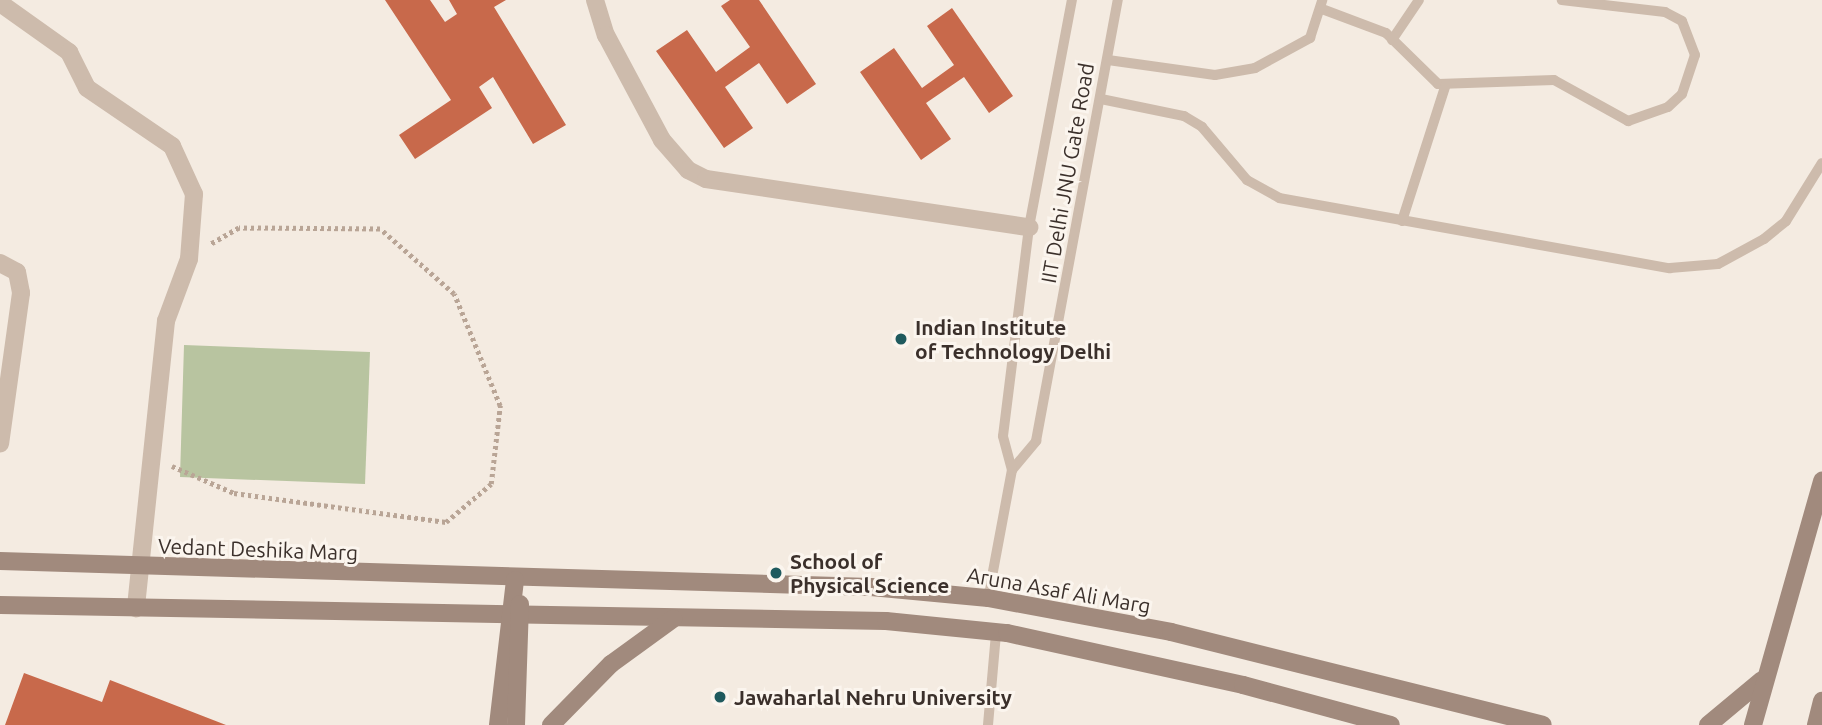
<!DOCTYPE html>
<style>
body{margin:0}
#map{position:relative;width:1822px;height:725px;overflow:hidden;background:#f4ebe1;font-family:Ubuntu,sans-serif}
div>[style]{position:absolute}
.green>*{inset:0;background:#b8c4a0}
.building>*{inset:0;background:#c8694b}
.path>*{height:4.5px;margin-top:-2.25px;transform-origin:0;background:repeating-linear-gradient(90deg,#b9a596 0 3.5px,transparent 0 7px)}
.lane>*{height:10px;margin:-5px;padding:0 5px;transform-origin:5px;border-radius:5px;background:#cdbbac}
.street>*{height:18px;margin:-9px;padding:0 9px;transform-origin:9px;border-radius:9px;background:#cdbbac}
.secondary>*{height:18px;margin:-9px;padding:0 9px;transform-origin:9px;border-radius:9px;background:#a18a7d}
.dots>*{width:19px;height:19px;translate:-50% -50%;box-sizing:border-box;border:4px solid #fbf5ee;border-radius:50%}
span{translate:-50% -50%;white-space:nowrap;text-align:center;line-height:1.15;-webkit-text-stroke:6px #fbf5ee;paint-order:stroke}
.street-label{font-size:21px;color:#3b302b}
.poi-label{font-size:21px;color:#3b302b;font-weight:700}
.left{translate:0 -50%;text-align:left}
</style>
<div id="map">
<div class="green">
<div style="clip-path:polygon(184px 345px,370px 352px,365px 484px,180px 477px)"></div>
</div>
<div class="building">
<div style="clip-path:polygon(385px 0,430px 0,445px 22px,457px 14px,449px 0,506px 0,494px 7px,566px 125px,533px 144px,493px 77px,479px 87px,492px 108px,415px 159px,399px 135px,451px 100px)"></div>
<div style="clip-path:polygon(730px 0,759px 0,816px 84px,787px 104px,759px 63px,725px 87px,753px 128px,724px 148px,656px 51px,687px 30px,716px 72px,750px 47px,721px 6px)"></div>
<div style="clip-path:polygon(952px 8px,1013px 96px,989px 113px,964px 77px,926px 103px,951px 139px,921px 160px,860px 72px,894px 48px,922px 88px,954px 65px,927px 26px)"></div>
<div style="clip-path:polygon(24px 673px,102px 702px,110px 680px,226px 725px,5px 725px)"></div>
</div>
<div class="path">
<div style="left:172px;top:466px;width:68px;rotate:23.5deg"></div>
<div style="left:234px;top:493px;width:214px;rotate:7.8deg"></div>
<div style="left:446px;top:522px;width:59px;rotate:-40.2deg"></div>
<div style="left:491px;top:484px;width:79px;rotate:-83.4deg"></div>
<div style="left:500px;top:406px;width:121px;rotate:-112.3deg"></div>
<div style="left:454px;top:294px;width:98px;rotate:-138.7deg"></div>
<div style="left:380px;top:229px;width:141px;rotate:-179.6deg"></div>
<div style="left:239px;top:228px;width:34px;rotate:150deg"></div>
</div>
<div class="lane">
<div style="left:1322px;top:9px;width:68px;rotate:20.6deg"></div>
<div style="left:1386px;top:33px;width:73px;rotate:44.4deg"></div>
<div style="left:1438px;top:84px;width:116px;rotate:-2deg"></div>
<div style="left:1554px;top:80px;width:85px;rotate:29deg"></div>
<div style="left:1628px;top:121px;width:42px;rotate:-19.3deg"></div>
<div style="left:1668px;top:107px;width:19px;rotate:-43deg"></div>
<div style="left:1682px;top:94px;width:41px;rotate:-71.6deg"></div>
<div style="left:1695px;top:55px;width:36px;rotate:-111deg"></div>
<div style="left:1682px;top:21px;width:19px;rotate:-152deg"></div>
<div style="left:1665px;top:12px;width:104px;rotate:-173.4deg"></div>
<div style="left:1392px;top:40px;width:48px;rotate:-56deg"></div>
<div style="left:1108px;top:60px;width:108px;rotate:8deg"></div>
<div style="left:1215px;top:75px;width:41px;rotate:-9.9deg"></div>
<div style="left:1255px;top:68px;width:63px;rotate:-28.6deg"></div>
<div style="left:1310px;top:38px;width:40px;rotate:-72deg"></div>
<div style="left:1101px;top:99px;width:85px;rotate:11.6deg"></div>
<div style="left:1184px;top:116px;width:21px;rotate:31deg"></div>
<div style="left:1202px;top:127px;width:70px;rotate:49.7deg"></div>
<div style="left:1247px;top:180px;width:37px;rotate:29deg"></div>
<div style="left:1279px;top:198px;width:397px;rotate:10.2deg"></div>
<div style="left:1670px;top:268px;width:48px;rotate:-4.8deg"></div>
<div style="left:1718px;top:264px;width:52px;rotate:-28.5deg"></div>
<div style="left:1764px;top:239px;width:28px;rotate:-39deg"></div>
<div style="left:1786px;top:221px;width:68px;rotate:-58.2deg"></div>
<div style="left:1402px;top:221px;width:144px;rotate:-72.2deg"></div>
<div style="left:1012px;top:470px;width:38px;rotate:-50deg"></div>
<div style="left:1036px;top:441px;width:449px;rotate:-79.5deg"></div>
<div style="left:988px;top:598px;width:130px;rotate:-79.4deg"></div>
<div style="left:1012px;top:470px;width:35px;rotate:-105deg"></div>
<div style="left:1003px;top:436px;width:211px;rotate:-82.9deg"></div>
<div style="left:1029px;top:227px;width:231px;rotate:-79.3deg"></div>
<div style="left:988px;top:725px;width:92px;rotate:-85deg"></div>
</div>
<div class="street">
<div style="left:595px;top:0;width:37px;rotate:73deg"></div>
<div style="left:606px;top:35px;width:119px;rotate:61.9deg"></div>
<div style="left:662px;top:140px;width:40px;rotate:49deg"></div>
<div style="left:688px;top:170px;width:20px;rotate:27deg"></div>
<div style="left:706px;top:179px;width:327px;rotate:8.5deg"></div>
<div style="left:0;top:3px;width:85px;rotate:35.4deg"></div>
<div style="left:69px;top:52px;width:40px;rotate:63.4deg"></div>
<div style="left:87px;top:88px;width:103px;rotate:34.3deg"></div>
<div style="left:172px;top:146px;width:53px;rotate:65.4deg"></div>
<div style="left:194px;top:194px;width:65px;rotate:94.4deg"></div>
<div style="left:189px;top:259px;width:66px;rotate:110.4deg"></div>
<div style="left:166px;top:321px;width:289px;rotate:96deg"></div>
<div style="left:0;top:263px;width:19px;rotate:28deg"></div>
<div style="left:17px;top:272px;width:21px;rotate:79deg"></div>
<div style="left:21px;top:293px;width:152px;rotate:97.9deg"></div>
</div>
<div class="secondary">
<div style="left:0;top:561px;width:871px;rotate:1.71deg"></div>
<div style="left:871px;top:587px;width:118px;rotate:5.4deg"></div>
<div style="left:988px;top:598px;width:186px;rotate:10.5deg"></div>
<div style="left:1171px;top:632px;width:383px;rotate:14deg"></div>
<div style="left:0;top:605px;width:886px;rotate:1.03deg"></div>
<div style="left:886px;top:621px;width:122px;rotate:5.7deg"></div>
<div style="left:1007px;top:633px;width:242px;rotate:12.4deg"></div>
<div style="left:1243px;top:685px;width:153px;rotate:15.1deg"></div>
<div style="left:498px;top:725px;width:146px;rotate:-83.3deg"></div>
<div style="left:516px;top:725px;width:121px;rotate:-88.1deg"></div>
<div style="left:551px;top:725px;width:86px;rotate:-45.5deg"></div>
<div style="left:611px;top:664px;width:77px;rotate:-36deg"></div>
<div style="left:1708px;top:725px;width:70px;rotate:-39.8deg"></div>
<div style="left:1753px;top:725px;width:254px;rotate:-74.2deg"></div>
<div style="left:1816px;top:725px;width:25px;rotate:-76deg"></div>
</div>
<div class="dots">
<div style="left:901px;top:339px;background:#1f5a5e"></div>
<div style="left:776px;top:573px;background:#1f5a5e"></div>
<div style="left:720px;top:697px;background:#1f5a5e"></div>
</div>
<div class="street-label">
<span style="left:1067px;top:173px;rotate:-80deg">IIT Delhi JNU Gate Road</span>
<span style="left:258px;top:549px;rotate:2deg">Vedant Deshika Marg</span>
<span style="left:1059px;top:590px;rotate:10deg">Aruna Asaf Ali Marg</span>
</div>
<div class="poi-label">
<span class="left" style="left:915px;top:339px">Indian Institute<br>of Technology Delhi</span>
<span class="left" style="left:790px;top:573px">School of<br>Physical Science</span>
<span class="left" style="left:734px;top:697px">Jawaharlal Nehru University</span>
</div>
</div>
